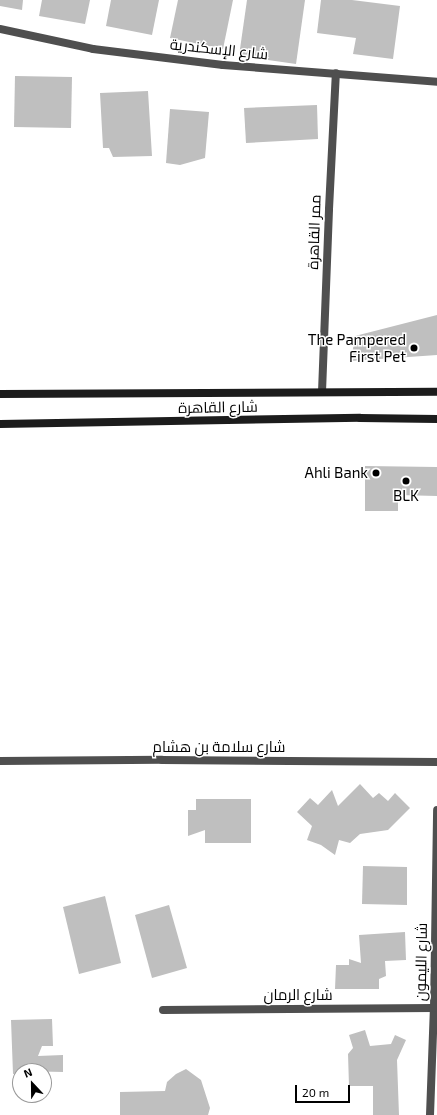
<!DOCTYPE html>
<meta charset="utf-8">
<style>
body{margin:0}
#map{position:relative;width:437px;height:1115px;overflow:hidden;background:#fff;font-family:"Exo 2",Cairo,sans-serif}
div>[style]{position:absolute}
.building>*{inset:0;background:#bfbfbf}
.minor>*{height:8px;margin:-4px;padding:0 4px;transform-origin:4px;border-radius:4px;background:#4f4f4f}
.secondary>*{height:8px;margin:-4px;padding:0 4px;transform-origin:4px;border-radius:4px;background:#1c1c1c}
.dots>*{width:11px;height:11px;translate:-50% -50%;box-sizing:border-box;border:2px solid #fff;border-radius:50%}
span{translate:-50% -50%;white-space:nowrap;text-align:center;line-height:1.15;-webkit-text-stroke:3px #fff;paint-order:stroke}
.street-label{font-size:15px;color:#000}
.poi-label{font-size:15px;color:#000}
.right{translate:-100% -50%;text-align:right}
.north{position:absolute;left:12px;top:1063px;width:40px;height:40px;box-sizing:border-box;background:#fff;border:1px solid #999;border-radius:50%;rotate:338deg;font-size:11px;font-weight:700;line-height:16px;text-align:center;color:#000}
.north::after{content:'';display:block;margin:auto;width:14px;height:18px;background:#000;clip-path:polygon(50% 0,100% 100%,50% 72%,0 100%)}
.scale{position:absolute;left:295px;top:1085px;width:55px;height:18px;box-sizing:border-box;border:2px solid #000;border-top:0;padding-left:5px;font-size:12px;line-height:14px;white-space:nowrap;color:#000;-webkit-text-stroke:3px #fff;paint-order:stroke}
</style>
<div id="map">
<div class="building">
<div style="clip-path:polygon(0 0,23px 0,22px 10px,0 6px)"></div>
<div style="clip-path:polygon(42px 0,90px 0,85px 24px,39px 16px)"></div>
<div style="clip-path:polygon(111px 0,159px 0,152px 35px,106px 26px)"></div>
<div style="clip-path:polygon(178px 0,233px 0,223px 49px,170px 38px)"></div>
<div style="clip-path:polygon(247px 0,305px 0,296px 64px,239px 56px)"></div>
<div style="clip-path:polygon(321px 0,352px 0,400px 6px,393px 59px,353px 54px,356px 38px,317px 33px)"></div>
<div style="clip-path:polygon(15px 76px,72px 77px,71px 128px,14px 127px)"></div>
<div style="clip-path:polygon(148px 91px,152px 156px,113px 157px,109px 148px,103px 148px,100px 93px)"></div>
<div style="clip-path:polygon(317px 105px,318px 139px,246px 143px,244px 108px)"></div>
<div style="clip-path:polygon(170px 109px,209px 112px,205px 158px,180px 165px,166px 163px)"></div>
<div style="clip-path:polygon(437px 315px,437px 355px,351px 361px,355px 336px)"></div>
<div style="clip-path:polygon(365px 466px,437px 467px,437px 496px,398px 495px,398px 511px,365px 511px)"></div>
<div style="clip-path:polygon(360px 784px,373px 798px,379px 793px,388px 801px,395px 793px,410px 808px,388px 830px,360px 834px,350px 843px,339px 840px,335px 855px,321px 845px,307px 840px,312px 826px,297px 812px,310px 798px,318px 805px,332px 790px,338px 806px)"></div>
<div style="clip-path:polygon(196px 799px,251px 799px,251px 843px,205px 843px,205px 830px,188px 836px,188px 810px,196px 810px)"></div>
<div style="clip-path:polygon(363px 866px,407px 867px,407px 905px,362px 904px)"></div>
<div style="clip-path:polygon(105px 896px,121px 963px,79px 974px,63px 907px)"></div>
<div style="clip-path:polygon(169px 905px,187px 968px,152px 978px,135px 915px)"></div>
<div style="clip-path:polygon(405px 932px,406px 960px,385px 961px,386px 976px,379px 979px,379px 989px,335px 989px,336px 965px,349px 965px,349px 959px,361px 963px,359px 935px)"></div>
<div style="clip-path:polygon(52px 1019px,53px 1046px,42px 1046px,38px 1056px,63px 1055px,63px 1072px,20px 1071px,20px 1073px,13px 1074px,11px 1020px)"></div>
<div style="clip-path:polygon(365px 1030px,370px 1046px,391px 1044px,395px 1035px,406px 1040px,397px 1060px,399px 1115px,373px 1115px,373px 1086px,349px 1086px,348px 1054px,353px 1048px,349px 1035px)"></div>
<div style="clip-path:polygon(186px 1069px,201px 1080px,210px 1108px,208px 1115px,120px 1115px,120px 1092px,165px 1091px,167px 1082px,176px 1074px)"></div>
</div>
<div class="minor">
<div style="left:0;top:29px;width:95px;rotate:12.1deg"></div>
<div style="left:93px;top:49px;width:131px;rotate:7deg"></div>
<div style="left:223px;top:65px;width:215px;rotate:4.5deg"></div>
<div style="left:322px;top:392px;width:183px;rotate:-87.8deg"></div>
<div style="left:329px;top:209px;width:136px;rotate:-87.1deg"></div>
<div style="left:0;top:761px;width:162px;rotate:-0.4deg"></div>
<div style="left:162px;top:760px;width:275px;rotate:0.4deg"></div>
<div style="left:163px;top:1010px;width:271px;rotate:-0.4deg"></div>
<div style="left:430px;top:1115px;width:107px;rotate:-87.9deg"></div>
<div style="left:434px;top:1008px;width:198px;rotate:-89.1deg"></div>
</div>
<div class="secondary">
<div style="left:0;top:394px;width:437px;rotate:-0.3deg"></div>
<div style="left:0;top:424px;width:360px;rotate:-1deg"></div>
<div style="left:360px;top:418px;width:77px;rotate:0.7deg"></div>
</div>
<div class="dots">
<div style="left:414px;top:348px;background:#000"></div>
<div style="left:376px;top:473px;background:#000"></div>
<div style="left:406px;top:481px;background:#000"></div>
</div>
<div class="street-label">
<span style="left:219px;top:49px;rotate:6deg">شارع الإسكندرية</span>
<span style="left:314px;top:232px;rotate:-88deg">ممر القاهرة</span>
<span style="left:218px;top:407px;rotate:-1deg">شارع القاهرة</span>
<span style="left:219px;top:747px">شارع سلامة بن هشام</span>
<span style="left:421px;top:962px;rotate:-89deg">شارع الليمون</span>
<span style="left:298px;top:995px">شارع الرمان</span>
</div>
<div class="poi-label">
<span class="right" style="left:406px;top:348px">The Pampered<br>First Pet</span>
<span class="right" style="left:368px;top:473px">Ahli Bank</span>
<span style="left:406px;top:496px">BLK</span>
</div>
<div class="north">N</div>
<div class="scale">20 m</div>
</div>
